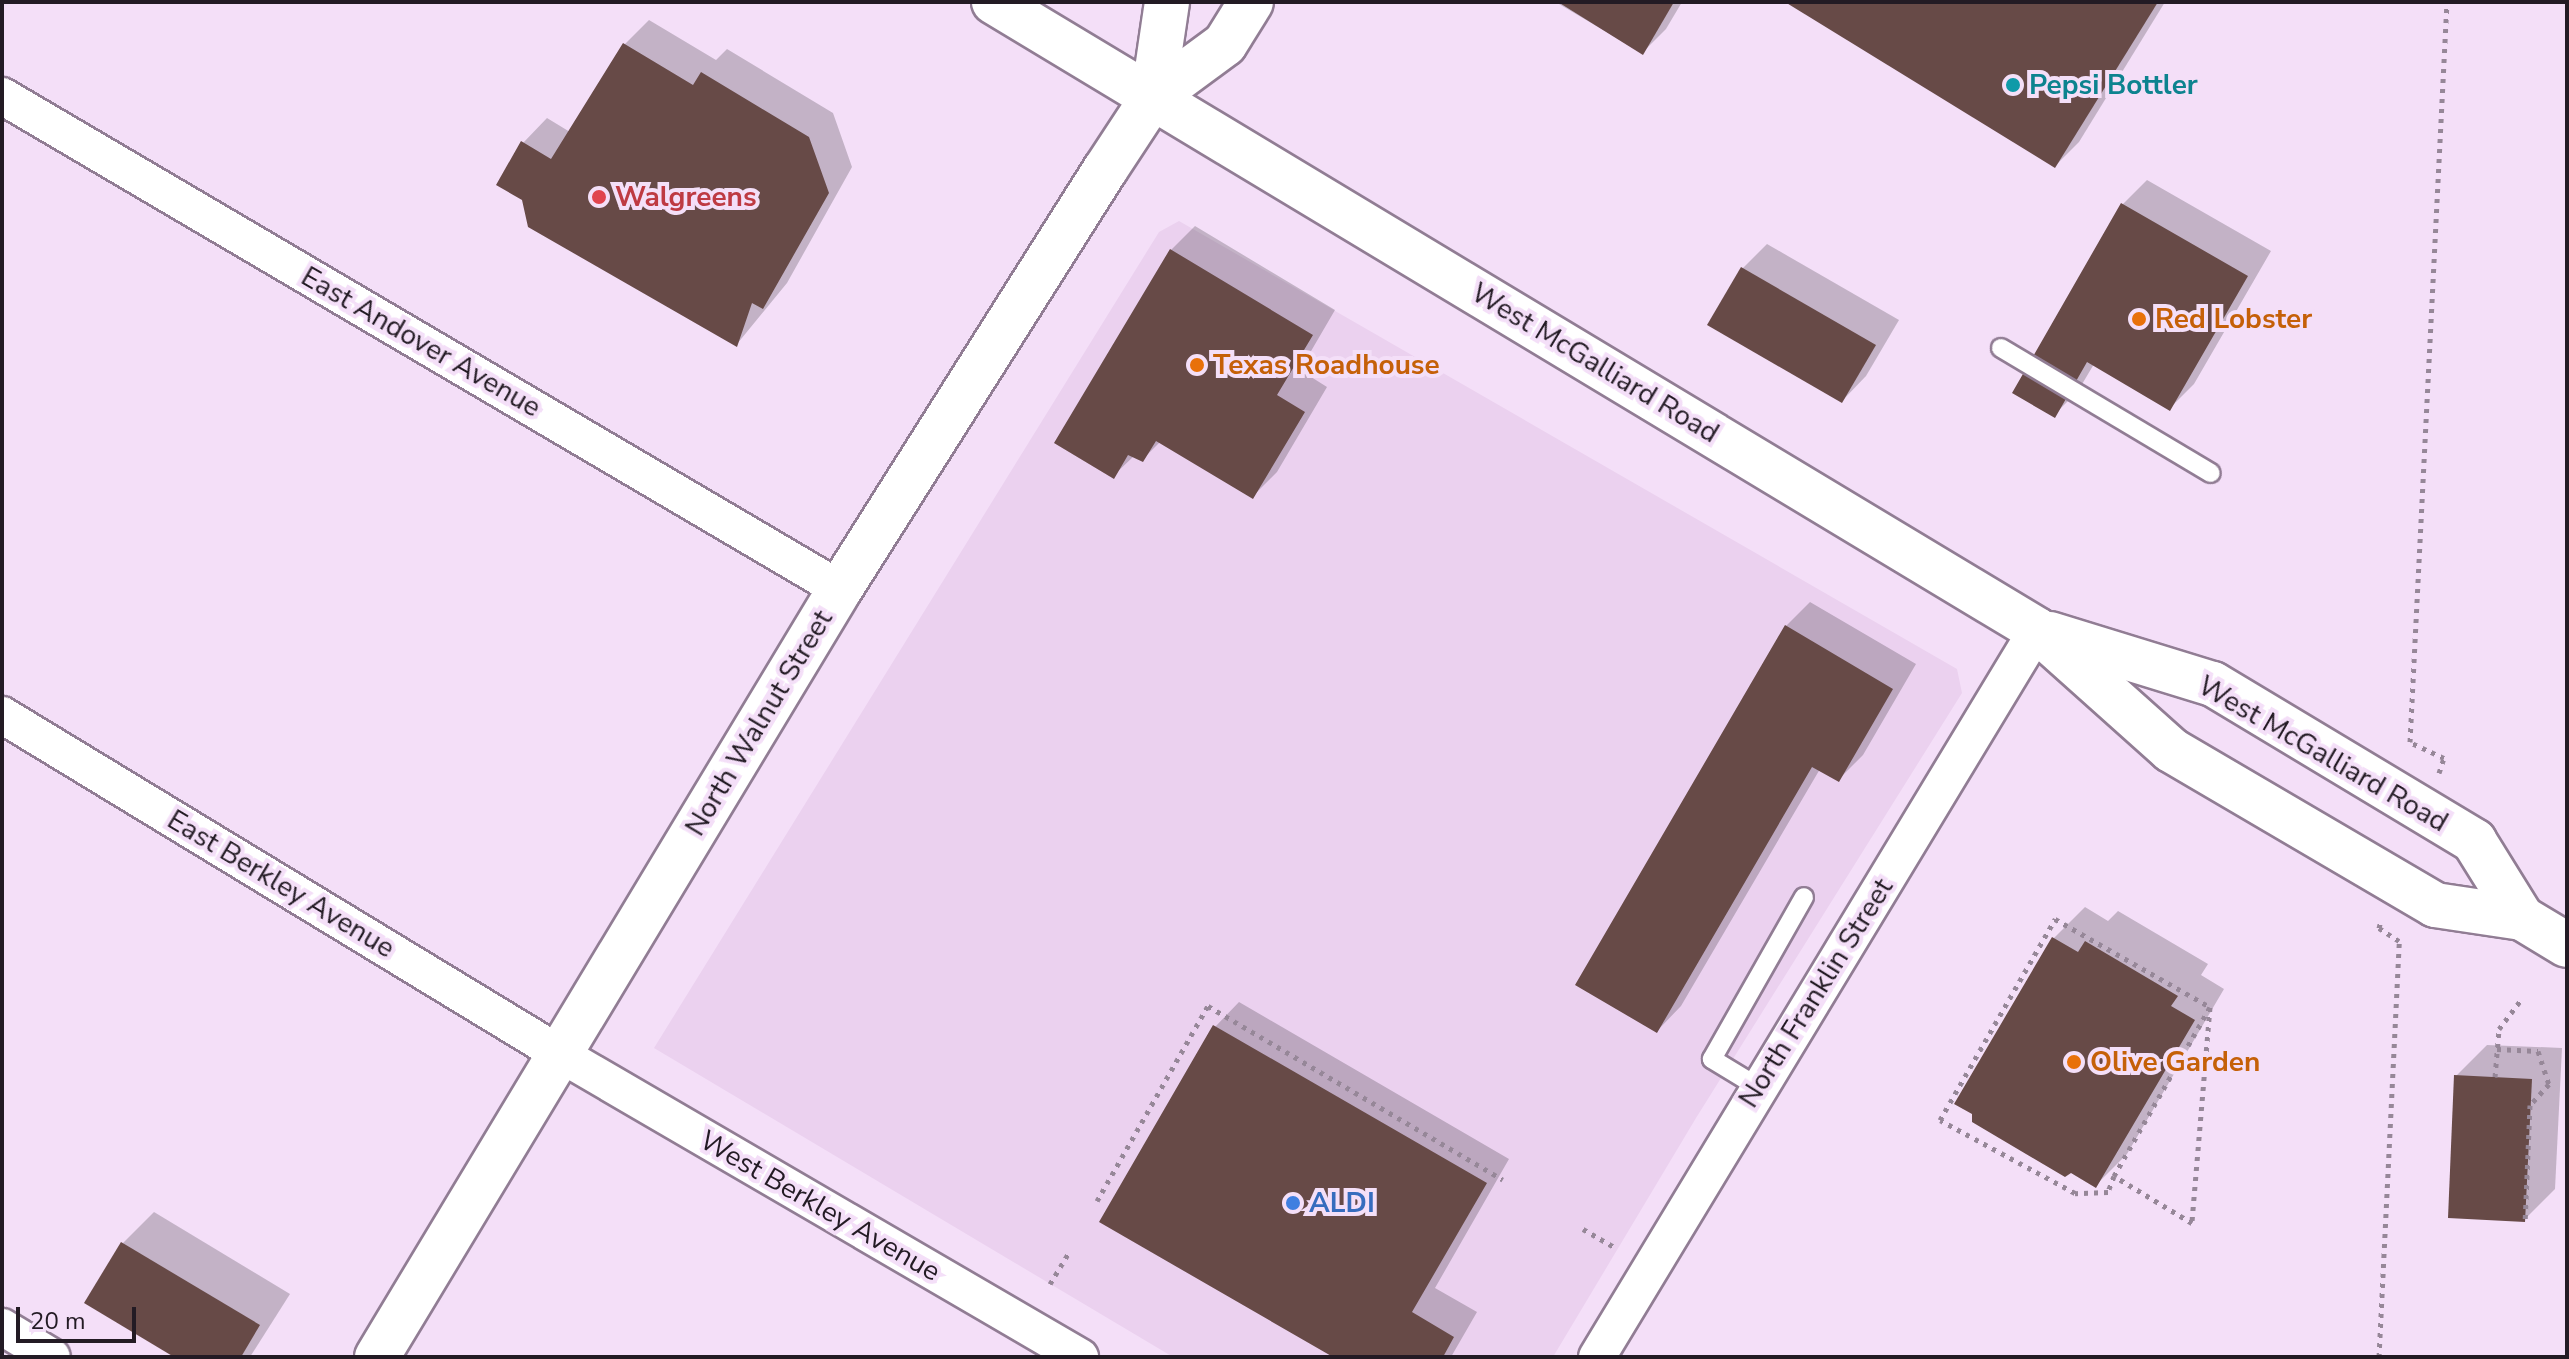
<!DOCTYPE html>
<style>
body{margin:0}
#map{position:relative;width:2569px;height:1359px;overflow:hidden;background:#f4dff8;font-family:"Nunito Sans",sans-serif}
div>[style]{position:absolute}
.built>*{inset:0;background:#ebd1ef}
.shadow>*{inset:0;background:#0003}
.building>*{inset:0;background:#674a47}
.path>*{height:5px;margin-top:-2.5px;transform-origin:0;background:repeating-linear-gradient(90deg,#968798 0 4px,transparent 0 10px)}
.roads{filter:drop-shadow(2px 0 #917d94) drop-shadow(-2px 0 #917d94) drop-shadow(0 2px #917d94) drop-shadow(0 -2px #917d94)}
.lane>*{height:18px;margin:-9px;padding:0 9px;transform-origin:9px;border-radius:9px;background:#fff}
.street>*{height:36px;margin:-18px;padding:0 18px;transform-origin:18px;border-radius:18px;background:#fff}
.secondary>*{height:44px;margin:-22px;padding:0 22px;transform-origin:22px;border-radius:22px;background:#fff}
.primary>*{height:44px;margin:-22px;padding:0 22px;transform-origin:22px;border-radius:22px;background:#fff}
.dots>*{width:22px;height:22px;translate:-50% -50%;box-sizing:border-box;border:4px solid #f4dff8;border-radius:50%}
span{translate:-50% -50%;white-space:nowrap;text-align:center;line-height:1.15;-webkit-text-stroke:8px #f4dff8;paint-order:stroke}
.culture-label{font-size:28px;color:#0d838f;font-weight:700}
.left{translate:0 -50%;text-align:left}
.health-label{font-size:28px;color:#be3a42;font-weight:700}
.food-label{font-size:28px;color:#c56008;font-weight:700}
.street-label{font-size:28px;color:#231b24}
.shop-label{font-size:28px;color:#366cbe;font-weight:700}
.frame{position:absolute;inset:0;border:4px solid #231b24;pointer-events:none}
.scale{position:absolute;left:16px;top:1307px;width:120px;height:36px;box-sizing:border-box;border:4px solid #231b24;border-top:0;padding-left:10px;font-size:24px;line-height:28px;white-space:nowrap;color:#231b24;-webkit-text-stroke:6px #f4dff8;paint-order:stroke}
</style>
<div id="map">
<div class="built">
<div style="clip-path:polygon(1179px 221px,1957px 669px,1962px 693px,1696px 1118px,1553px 1357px,1173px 1357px,654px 1048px,1159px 232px)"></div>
</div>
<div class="shadow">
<div style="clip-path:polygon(1682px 2px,1666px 29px,1642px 53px,1559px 4px)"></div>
<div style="clip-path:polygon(1789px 2px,2165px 2px,2079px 142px,2055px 166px)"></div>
<div style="clip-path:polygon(649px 20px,716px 60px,727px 49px,833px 113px,852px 167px,787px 283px,737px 344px,523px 143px,547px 118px,570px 132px,625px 44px)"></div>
<div style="clip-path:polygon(2147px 180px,2271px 251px,2194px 384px,2170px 408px,2094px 364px,2078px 391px,2054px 415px,2014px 393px,2123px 204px)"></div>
<div style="clip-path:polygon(1195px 226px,1335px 310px,1300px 370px,1327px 387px,1277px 472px,1252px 497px,1161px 441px,1142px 460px,1134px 456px,1113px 476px,1171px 250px)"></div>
<div style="clip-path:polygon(1767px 244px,1899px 320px,1866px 376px,1842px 401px,1710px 324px,1743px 268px)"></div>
<div style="clip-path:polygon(1810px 602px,1916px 664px,1863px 755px,1839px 779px,1820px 769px,1681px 1006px,1657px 1031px,1786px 626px)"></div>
<div style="clip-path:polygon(2085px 907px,2108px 921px,2118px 911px,2208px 964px,2201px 975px,2224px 989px,2127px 1154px,2096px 1185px,2054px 938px)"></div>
<div style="clip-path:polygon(1239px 1002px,1509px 1159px,1435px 1288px,1477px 1312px,1451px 1357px,1337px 1357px,1215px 1027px)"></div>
<div style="clip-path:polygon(2487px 1045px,2562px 1048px,2555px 1189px,2524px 1220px,2456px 1076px)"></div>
<div style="clip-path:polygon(154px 1212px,290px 1294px,250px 1357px,178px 1357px,123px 1243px)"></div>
</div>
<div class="building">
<div style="clip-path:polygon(1558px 2px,1674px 2px,1643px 55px)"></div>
<div style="clip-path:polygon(1785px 2px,2158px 2px,2055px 168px)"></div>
<div style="clip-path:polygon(623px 43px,693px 85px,701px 72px,809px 137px,829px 193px,763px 309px,752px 303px,737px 347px,528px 227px,522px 200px,496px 185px,521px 141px,551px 159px)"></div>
<div style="clip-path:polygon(2121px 203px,2248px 276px,2170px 411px,2087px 362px,2055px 418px,2012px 393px)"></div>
<div style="clip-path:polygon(1170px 249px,1313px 335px,1277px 395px,1305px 412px,1253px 499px,1156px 441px,1143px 462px,1128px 455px,1114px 479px,1054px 443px)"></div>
<div style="clip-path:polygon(1741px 267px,1876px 345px,1842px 403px,1707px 325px)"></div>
<div style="clip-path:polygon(1785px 625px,1893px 689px,1839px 782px,1812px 767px,1657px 1033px,1575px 985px)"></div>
<div style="clip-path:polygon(2052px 937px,2078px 952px,2085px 941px,2178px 996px,2171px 1006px,2195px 1020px,2096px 1188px,2071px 1173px,2065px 1177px,1972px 1122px,1972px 1114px,1954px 1104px)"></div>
<div style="clip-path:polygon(1213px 1025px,1487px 1183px,1412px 1312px,1454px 1337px,1443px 1357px,1333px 1357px,1099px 1222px)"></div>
<div style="clip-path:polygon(2454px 1075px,2532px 1079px,2525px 1222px,2448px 1218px)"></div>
<div style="clip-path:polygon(121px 1242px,260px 1325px,241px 1357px,174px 1357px,84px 1303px)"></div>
</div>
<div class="path">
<div style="left:2439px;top:773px;width:16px;rotate:-72deg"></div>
<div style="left:2444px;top:758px;width:38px;rotate:-155deg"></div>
<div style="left:2410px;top:742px;width:741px;rotate:-87.14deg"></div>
<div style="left:2497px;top:1049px;width:41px;rotate:2.8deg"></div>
<div style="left:2538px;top:1051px;width:35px;rotate:72deg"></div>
<div style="left:2549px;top:1084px;width:28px;rotate:132deg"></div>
<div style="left:2530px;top:1105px;width:117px;rotate:92.4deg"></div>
<div style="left:2495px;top:1077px;width:48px;rotate:-85.2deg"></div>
<div style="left:2499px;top:1029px;width:36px;rotate:-53deg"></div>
<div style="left:2114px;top:1176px;width:17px;rotate:111deg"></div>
<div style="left:2108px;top:1192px;width:33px;rotate:178deg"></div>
<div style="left:2075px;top:1193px;width:153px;rotate:-151.6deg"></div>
<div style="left:1940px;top:1120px;width:232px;rotate:-60.2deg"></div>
<div style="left:2055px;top:919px;width:178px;rotate:29.6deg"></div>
<div style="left:2210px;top:1007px;width:217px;rotate:94.8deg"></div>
<div style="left:2192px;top:1223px;width:91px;rotate:-148.9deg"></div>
<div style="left:2114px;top:1176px;width:194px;rotate:-60.4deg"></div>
<div style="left:1097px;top:1201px;width:224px;rotate:-60.4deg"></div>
<div style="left:1208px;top:1006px;width:342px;rotate:30.5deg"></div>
<div style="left:1583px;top:1229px;width:39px;rotate:30deg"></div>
<div style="left:1050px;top:1284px;width:37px;rotate:-59deg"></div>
<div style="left:2379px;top:1357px;width:416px;rotate:-87.2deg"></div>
<div style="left:2399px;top:941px;width:24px;rotate:-147deg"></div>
<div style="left:2379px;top:928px;width:8px;rotate:-76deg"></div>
</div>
<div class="roads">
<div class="lane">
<div style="left:2001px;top:348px;width:244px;rotate:30.8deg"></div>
<div style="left:1758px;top:1087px;width:54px;rotate:-148.7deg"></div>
<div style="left:1712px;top:1059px;width:186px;rotate:-60.4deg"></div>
</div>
<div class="street">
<div style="left:2px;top:96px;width:972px;rotate:30.47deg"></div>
<div style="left:2px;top:715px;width:653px;rotate:31.28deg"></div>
<div style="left:560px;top:1054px;width:602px;rotate:30.23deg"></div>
<div style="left:2px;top:1327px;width:58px;rotate:31deg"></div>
<div style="left:1597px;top:1357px;width:850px;rotate:-58.82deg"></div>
</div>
<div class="secondary">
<div style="left:1153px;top:97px;width:96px;rotate:-81.6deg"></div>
<div style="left:377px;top:1357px;width:897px;rotate:-58.92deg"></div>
<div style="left:840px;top:589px;width:496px;rotate:-57.7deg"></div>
<div style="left:1105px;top:170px;width:87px;rotate:-56.7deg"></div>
<div style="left:1153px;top:97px;width:89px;rotate:-36.4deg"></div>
<div style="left:1225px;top:44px;width:49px;rotate:-58.2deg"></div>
</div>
<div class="primary">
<div style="left:994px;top:2px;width:1217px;rotate:31.05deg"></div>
<div style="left:2037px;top:630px;width:180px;rotate:41.8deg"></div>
<div style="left:2171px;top:750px;width:306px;rotate:30.4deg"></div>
<div style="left:2435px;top:905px;width:88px;rotate:8.5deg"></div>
<div style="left:2522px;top:918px;width:52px;rotate:31deg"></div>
<div style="left:2050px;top:634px;width:170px;rotate:17.1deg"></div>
<div style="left:2213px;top:684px;width:305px;rotate:31deg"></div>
<div style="left:2474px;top:841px;width:91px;rotate:58.1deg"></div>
</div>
</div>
<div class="dots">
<div style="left:2013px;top:85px;background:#0f9aa8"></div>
<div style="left:599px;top:197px;background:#e0444e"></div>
<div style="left:2139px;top:319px;background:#e8710a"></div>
<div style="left:1197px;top:365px;background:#e8710a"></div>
<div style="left:2074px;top:1062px;background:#e8710a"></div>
<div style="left:1293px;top:1203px;background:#3f7fe0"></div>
</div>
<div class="culture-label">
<span class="left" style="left:2029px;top:85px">Pepsi Bottler</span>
</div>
<div class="health-label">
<span class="left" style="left:615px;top:197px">Walgreens</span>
</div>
<div class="food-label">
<span class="left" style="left:2155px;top:319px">Red Lobster</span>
<span class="left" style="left:1213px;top:365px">Texas Roadhouse</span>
<span class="left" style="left:2090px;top:1062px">Olive Garden</span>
</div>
<div class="street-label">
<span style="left:421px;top:342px;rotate:30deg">East Andover Avenue</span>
<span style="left:1595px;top:363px;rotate:31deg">West McGalliard Road</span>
<span style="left:759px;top:723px;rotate:-59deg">North Walnut Street</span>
<span style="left:2323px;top:754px;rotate:30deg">West McGalliard Road</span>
<span style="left:281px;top:884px;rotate:31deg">East Berkley Avenue</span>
<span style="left:1816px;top:993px;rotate:-58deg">North Franklin Street</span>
<span style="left:820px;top:1206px;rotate:30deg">West Berkley Avenue</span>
</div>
<div class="shop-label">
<span class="left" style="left:1309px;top:1203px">ALDI</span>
</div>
<div class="frame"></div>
<div class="scale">20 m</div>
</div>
